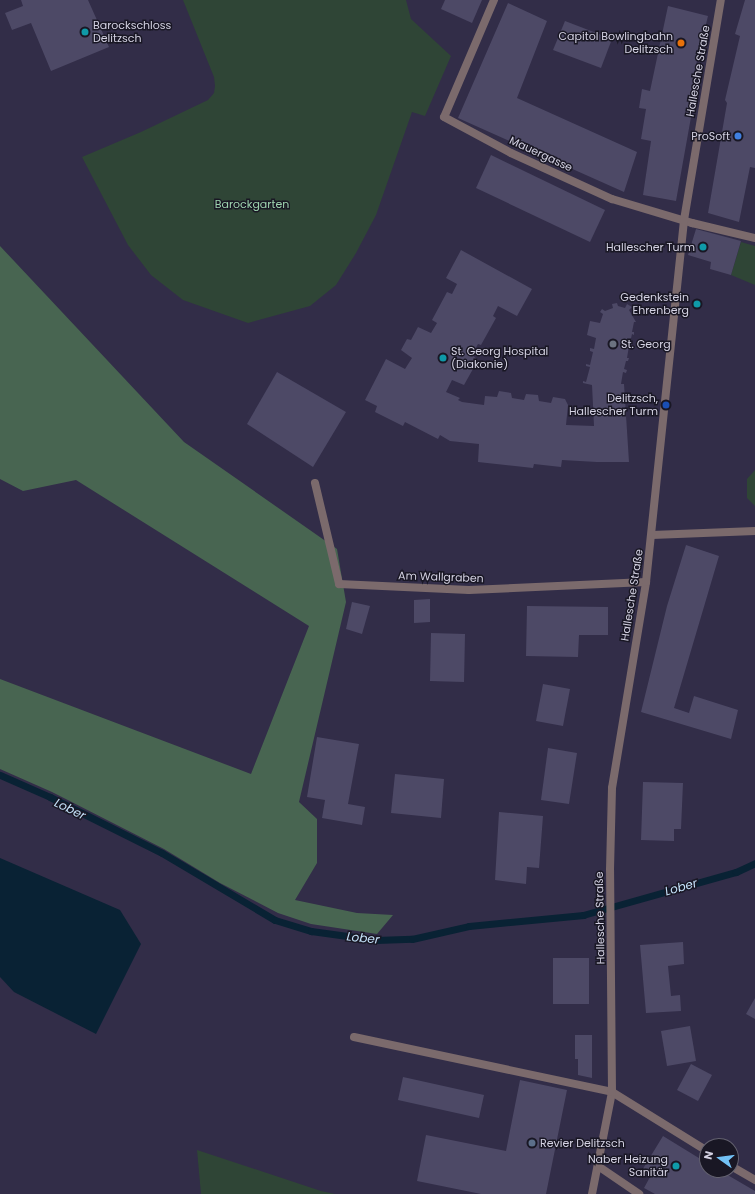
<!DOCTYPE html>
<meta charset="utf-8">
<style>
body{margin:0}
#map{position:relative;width:755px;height:1194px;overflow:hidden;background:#322d48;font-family:Poppins,sans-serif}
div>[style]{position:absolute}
.green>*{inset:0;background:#2f4536}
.forest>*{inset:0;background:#486551}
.water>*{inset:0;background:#092234}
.stream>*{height:7px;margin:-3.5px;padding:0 3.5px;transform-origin:3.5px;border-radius:3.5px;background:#092234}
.building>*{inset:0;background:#4d4966}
.service>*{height:8px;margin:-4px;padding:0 4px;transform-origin:4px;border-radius:4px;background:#7b6a6c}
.minor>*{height:8px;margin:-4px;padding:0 4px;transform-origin:4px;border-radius:4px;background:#7b6a6c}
.dots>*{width:11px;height:11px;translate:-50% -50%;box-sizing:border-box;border:2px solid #191724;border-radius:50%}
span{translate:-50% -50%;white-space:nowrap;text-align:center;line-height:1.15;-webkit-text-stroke:3px #191724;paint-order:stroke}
.poi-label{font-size:11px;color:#d4d2e3}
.left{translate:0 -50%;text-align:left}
.right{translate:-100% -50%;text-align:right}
.street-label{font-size:11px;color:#d4d2e3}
.park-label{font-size:11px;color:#9ed4af}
.water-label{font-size:12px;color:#c5e3fb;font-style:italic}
.north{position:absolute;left:699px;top:1138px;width:40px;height:40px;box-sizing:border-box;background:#191724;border:1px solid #646270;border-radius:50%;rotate:284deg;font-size:11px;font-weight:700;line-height:16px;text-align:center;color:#d4d2e3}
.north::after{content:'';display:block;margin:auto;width:14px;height:18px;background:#72c1f5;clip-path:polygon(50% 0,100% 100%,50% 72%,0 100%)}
</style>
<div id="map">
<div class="green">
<div style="clip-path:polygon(183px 0,406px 0,411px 19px,451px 56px,425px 116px,412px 112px,376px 215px,356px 253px,336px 285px,310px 306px,248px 323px,183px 300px,151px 275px,128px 245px,82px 157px,141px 132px,208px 100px,214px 93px,215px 86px,214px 77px)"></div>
<div style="clip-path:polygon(741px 242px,755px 246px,755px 285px,731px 275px)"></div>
<div style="clip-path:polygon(755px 470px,755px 506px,747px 498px,747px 479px)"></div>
<div style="clip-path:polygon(197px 1150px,321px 1191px,335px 1194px,201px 1194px)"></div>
</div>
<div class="forest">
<div style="clip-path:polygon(0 246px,184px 442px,337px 549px,346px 602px,299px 802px,317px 819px,317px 863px,295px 900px,357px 913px,393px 915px,377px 934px,311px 924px,278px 913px,220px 883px,164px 849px,52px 792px,0 769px,0 679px,251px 774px,309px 626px,76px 480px,23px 491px,0 479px)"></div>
</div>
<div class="water">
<div style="clip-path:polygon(0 858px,120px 910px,141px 944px,96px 1034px,14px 992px,0 977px)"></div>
</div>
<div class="stream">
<div style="left:0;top:775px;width:55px;rotate:23.7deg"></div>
<div style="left:50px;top:797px;width:125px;rotate:26.6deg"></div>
<div style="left:162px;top:853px;width:131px;rotate:30.7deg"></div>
<div style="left:275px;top:920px;width:38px;rotate:17deg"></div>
<div style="left:311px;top:931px;width:66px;rotate:7.9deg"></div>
<div style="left:376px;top:940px;width:36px;rotate:-2deg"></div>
<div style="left:412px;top:939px;width:58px;rotate:-12.8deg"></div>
<div style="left:469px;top:926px;width:115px;rotate:-5.5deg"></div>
<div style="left:583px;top:915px;width:159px;rotate:-15.7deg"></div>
<div style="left:736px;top:872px;width:21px;rotate:-25deg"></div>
</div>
<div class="building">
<div style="clip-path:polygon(21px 0,88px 0,109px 47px,51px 71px,31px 23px,12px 30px,5px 13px,23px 6px)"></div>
<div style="clip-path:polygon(445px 0,482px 0,472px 23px,441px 9px)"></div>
<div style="clip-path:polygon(745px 0,755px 0,755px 168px,750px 167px,739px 222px,708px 213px,727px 103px,725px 100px,740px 36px,735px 34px)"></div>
<div style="clip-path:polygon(508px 3px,547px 21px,517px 98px,637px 152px,624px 192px,458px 118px)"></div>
<div style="clip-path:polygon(668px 6px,708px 16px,693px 77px,698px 78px,676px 201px,643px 195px,651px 141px,641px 139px,646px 109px,639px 108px,642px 89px,650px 91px)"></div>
<div style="clip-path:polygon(565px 21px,612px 39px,601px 68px,553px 50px)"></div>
<div style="clip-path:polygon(491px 155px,605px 210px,590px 242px,476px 188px)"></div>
<div style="clip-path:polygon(696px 229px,741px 241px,731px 275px,710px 269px,711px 262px,688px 255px)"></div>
<div style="clip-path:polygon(461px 250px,532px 289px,517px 316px,498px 306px,493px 316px,496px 318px,481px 345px,478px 344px,472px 355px,478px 360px,464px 385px,452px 380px,446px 392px,460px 398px,458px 400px,462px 402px,484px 405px,485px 396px,497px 397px,499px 391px,511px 393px,512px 398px,524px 400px,526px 394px,538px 395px,539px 401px,551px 403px,553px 397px,565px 399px,568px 405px,566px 425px,594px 426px,592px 385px,583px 383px,583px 381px,586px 382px,590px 367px,586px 366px,586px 364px,590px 365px,593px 352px,590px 351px,590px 348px,594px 349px,596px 338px,587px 335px,590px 321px,600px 323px,603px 314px,600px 312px,602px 309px,605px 311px,613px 308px,612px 304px,617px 303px,618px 306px,625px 308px,627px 304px,632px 307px,629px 310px,636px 322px,634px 322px,632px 332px,634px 332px,634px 335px,632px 334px,630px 343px,632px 343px,631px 346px,629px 346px,627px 358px,629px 358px,628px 361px,626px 361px,624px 369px,627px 370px,626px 373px,623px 372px,621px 384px,624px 384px,629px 462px,597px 462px,562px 460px,561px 467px,534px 464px,533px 468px,478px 462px,479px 444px,450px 441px,440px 435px,438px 439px,405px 422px,403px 426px,375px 412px,377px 406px,365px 400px,386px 359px,405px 369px,412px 358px,401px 350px,407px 339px,411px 340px,418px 327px,431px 333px,437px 323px,432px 320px,447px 292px,452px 294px,457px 284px,446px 278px)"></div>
<div style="clip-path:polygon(277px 372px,346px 412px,313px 467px,247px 424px)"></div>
<div style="clip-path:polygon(686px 545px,719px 556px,674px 708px,689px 713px,694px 696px,738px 710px,731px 739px,641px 712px,667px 606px)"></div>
<div style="clip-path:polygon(430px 599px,430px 622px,414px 623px,414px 600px)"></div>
<div style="clip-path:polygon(352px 602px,370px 606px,362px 634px,346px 629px)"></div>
<div style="clip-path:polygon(527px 606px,608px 607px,608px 635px,579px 635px,578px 657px,526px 656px)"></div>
<div style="clip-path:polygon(431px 633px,465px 634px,464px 682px,430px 681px)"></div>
<div style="clip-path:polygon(543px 684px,570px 689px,563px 726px,536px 721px)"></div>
<div style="clip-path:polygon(317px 737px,359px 744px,348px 804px,365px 807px,362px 825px,322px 818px,325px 800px,307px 797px)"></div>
<div style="clip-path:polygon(548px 748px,577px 753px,569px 804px,541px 800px)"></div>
<div style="clip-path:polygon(395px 774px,444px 779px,441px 818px,391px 813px)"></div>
<div style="clip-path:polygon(643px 782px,683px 783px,681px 829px,674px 829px,674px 841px,641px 840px)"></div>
<div style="clip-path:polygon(499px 812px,543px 816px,539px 868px,527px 867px,526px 884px,495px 880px)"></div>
<div style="clip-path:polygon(683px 942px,684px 964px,668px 966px,671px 996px,680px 995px,681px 1011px,646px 1013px,640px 945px)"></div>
<div style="clip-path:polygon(553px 958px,589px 958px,589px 1004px,553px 1004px)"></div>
<div style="clip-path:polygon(755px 998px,755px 1019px,746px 1014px)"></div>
<div style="clip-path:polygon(690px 1026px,696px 1061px,667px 1066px,661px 1031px)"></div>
<div style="clip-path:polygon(575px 1035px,592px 1035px,592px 1078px,578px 1075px,578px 1059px,575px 1059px)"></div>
<div style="clip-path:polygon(691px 1064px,712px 1075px,698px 1101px,677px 1090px)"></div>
<div style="clip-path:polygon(403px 1077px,484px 1095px,479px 1118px,398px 1100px)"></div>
<div style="clip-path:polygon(520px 1080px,567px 1090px,546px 1194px,481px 1194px,417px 1181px,426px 1135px,506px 1151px)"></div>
<div style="clip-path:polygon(663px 1136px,707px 1163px,707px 1170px,719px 1170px,755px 1191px,755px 1194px,655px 1194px,644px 1188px,650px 1177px,641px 1172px)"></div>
</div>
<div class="service">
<div style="left:494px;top:0;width:127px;rotate:113.1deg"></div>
<div style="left:444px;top:117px;width:76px;rotate:28.2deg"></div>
<div style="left:511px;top:153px;width:111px;rotate:24.5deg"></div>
<div style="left:612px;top:199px;width:84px;rotate:16.7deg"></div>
<div style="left:692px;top:223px;width:65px;rotate:13.4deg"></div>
<div style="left:652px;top:535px;width:103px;rotate:-2.2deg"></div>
<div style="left:354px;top:1037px;width:264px;rotate:12deg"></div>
</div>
<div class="minor">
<div style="left:315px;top:483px;width:104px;rotate:76.6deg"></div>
<div style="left:339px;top:584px;width:130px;rotate:2.6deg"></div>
<div style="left:469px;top:590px;width:177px;rotate:-2.6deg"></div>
<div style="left:612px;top:1092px;width:112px;rotate:31.8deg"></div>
<div style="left:598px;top:1166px;width:50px;rotate:34.3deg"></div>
<div style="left:731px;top:1166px;width:28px;rotate:30deg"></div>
<div style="left:592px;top:1194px;width:104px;rotate:-78.9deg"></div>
<div style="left:612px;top:1092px;width:222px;rotate:-90.5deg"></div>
<div style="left:610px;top:870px;width:82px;rotate:-88.6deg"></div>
<div style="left:612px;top:788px;width:209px;rotate:-80.6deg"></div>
<div style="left:646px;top:582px;width:364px;rotate:-84deg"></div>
<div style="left:684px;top:220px;width:223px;rotate:-80.5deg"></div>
</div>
<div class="dots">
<div style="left:85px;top:32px;background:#0f9aa8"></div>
<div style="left:681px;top:43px;background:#e8710a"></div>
<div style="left:738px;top:136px;background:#3f7fe0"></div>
<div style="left:703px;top:247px;background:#0f9aa8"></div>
<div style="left:697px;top:304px;background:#0f9aa8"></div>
<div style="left:613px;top:344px;background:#6b7280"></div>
<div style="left:443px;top:358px;background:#0f9aa8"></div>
<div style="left:666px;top:405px;background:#1a4fb4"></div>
<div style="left:532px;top:1143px;background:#5c6f8a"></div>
<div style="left:676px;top:1166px;background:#0f9aa8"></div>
</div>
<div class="poi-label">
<span class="left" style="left:93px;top:32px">Barockschloss<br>Delitzsch</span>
<span class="right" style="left:673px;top:43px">Capitol Bowlingbahn<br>Delitzsch</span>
<span class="right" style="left:730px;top:136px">ProSoft</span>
<span class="right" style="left:695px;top:247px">Hallescher Turm</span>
<span class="right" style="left:689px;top:304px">Gedenkstein<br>Ehrenberg</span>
<span class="left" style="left:621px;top:344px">St. Georg</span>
<span class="left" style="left:451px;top:358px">St. Georg Hospital<br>(Diakonie)</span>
<span class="right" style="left:658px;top:405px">Delitzsch,<br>Hallescher Turm</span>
<span class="left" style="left:540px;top:1143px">Revier Delitzsch</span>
<span class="right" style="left:668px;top:1166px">Naber Heizung<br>Sanitär</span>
</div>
<div class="street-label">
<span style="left:698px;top:71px;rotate:-80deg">Hallesche Straße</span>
<span style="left:541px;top:154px;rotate:25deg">Mauergasse</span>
<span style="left:441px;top:577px;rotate:2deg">Am Wallgraben</span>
<span style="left:632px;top:595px;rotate:-81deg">Hallesche Straße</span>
<span style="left:600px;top:918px;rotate:-91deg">Hallesche Straße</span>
</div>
<div class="park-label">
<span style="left:252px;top:204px">Barockgarten</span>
</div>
<div class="water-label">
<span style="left:70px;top:809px;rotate:26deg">Lober</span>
<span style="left:681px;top:887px;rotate:-16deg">Lober</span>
<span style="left:363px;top:938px;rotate:6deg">Lober</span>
</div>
<div class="north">N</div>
</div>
